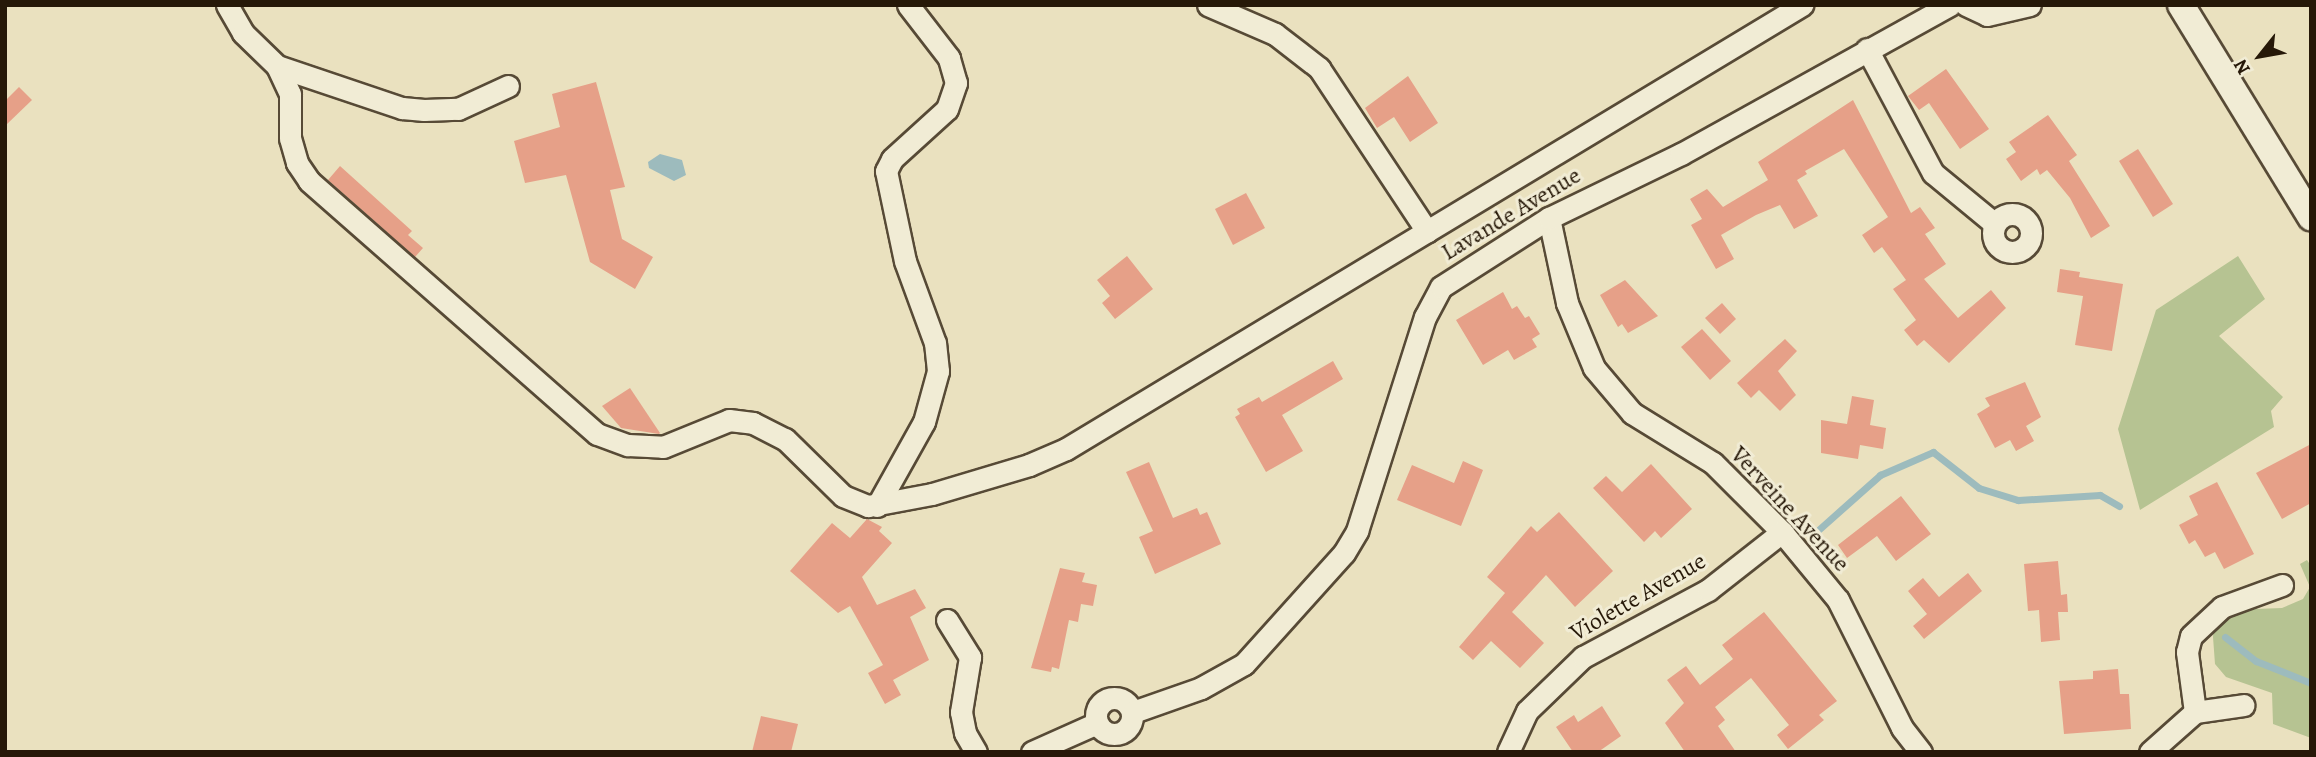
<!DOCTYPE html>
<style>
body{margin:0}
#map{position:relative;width:2316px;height:757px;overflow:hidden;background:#eae1bf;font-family:Alegreya,serif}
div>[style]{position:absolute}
.green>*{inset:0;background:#b6c392}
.water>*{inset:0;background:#9dbbbd}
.stream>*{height:7px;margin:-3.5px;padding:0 3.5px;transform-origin:3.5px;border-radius:3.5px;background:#9dbbbd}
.building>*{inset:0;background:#e6a088}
.roads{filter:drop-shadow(2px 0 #574a36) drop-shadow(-2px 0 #574a36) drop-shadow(0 2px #574a36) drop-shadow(0 -2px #574a36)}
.minor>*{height:21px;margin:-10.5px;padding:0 10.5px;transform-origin:10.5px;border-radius:10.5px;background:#f1ecd5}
.minor>.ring{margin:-10.5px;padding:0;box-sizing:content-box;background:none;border:21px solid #f1ecd5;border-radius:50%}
.tertiary>*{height:26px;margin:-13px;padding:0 13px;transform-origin:13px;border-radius:13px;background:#f1ecd5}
span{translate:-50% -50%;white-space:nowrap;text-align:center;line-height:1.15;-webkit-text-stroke:6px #f1ecd5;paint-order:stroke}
.street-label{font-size:24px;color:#261808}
.frame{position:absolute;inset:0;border:7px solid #261808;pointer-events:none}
.north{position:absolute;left:2225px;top:21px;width:70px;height:70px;-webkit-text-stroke:5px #f1ecd5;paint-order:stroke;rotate:239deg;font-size:19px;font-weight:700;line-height:28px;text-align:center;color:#261808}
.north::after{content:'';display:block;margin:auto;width:24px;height:32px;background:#261808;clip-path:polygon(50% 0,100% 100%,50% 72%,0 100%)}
</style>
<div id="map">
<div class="green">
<div style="clip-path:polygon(2238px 256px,2265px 299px,2219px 336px,2283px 397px,2271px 411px,2274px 427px,2140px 510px,2118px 429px,2156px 310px)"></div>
<div style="clip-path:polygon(2307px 560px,2311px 566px,2311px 738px,2273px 724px,2272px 693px,2226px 677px,2215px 664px,2213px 637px,2214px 623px,2224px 618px,2255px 609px,2282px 608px,2303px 599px,2310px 587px,2300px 564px)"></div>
</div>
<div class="water">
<div style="clip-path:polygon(660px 154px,682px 160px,686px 175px,674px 181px,649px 168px,648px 162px)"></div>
</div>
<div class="stream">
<div style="left:1816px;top:532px;width:86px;rotate:-41.7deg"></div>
<div style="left:1880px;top:475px;width:58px;rotate:-23.5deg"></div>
<div style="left:1933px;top:452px;width:58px;rotate:38deg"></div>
<div style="left:1979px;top:488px;width:41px;rotate:17.1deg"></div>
<div style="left:2018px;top:500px;width:82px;rotate:-3.5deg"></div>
<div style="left:2100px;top:495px;width:22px;rotate:30deg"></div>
<div style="left:2225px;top:637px;width:39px;rotate:38deg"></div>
<div style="left:2256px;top:661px;width:59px;rotate:21.8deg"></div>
</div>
<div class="building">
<div style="clip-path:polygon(1946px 69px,1989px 129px,1960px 149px,1929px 103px,1919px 110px,1908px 96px)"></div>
<div style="clip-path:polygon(1408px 76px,1438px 123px,1410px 142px,1394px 117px,1377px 128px,1365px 108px)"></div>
<div style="clip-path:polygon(596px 82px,625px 187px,610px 190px,622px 239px,653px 257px,635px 289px,590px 262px,566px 175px,525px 183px,514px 141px,560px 127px,552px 94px)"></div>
<div style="clip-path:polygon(19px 87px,32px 100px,5px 126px,5px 101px)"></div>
<div style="clip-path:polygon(1853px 100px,1911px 213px,1920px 207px,1935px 228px,1925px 234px,1946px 264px,1924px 279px,1958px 318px,1991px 290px,2006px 308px,1949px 363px,1924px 340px,1917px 346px,1904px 330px,1916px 320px,1893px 289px,1906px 280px,1882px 247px,1874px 253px,1862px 235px,1888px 217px,1844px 149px,1805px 171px,1807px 174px,1797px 180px,1818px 216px,1794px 229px,1780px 205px,1756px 215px,1721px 235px,1734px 259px,1716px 269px,1691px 225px,1702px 219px,1690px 199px,1707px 189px,1723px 207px,1768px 180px,1758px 162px)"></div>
<div style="clip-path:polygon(2048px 115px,2077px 155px,2069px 161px,2110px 226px,2091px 238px,2070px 198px,2047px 170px,2040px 175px,2037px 169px,2021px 181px,2006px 159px,2016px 152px,2009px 142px)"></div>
<div style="clip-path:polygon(2138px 149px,2173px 204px,2153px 217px,2119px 161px)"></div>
<div style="clip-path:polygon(340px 166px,412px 231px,408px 235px,423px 248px,415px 257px,328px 180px)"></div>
<div style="clip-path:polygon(1246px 193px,1265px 228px,1233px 245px,1215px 209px)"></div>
<div style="clip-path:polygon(1127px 256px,1153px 289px,1115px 319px,1102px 303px,1110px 296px,1097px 280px)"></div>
<div style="clip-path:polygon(2060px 269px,2080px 272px,2079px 277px,2123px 284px,2112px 351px,2075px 345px,2083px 296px,2057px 292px)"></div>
<div style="clip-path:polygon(1625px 280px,1658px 316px,1628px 333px,1622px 324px,1618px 327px,1600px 295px)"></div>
<div style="clip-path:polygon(1503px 292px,1512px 309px,1517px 306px,1525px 318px,1529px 316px,1540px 334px,1532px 339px,1537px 347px,1514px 360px,1508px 350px,1483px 365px,1456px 320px)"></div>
<div style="clip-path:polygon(1722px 303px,1736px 319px,1720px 334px,1705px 318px)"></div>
<div style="clip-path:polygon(1702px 329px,1731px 361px,1710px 380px,1681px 347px)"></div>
<div style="clip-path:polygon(1785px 339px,1797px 351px,1778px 371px,1796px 395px,1780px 411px,1759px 390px,1751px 398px,1737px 383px)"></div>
<div style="clip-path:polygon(1333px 361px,1343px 379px,1282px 415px,1303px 451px,1266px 472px,1235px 417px,1240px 414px,1237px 409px,1259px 397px,1262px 402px)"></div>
<div style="clip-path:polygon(2025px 382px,2041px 417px,2026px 426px,2034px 441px,2016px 451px,2010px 440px,1995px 448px,1977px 414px,1990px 406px,1985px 398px)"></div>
<div style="clip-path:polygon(630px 388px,660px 433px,659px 434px,621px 428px,602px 406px)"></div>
<div style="clip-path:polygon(1852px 396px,1874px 400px,1870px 425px,1886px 428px,1883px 449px,1860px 445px,1858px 459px,1821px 453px,1821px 420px,1847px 424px)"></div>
<div style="clip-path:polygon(2311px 444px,2311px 503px,2282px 519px,2256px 473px)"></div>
<div style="clip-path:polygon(1463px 461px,1483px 470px,1461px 526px,1397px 500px,1412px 465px,1454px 483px)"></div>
<div style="clip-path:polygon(1149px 462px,1173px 518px,1197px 508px,1200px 515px,1207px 512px,1221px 544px,1155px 574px,1139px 537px,1153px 531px,1126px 472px)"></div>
<div style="clip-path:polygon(1651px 464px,1692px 509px,1661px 538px,1655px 531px,1644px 542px,1593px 488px,1606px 476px,1622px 492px)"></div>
<div style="clip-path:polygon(2217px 482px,2254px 554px,2224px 569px,2215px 552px,2205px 557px,2195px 540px,2189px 544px,2179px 525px,2198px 515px,2189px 496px)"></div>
<div style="clip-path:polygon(1901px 496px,1931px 534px,1896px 561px,1877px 536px,1847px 558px,1838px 545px)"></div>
<div style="clip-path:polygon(1559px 512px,1613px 571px,1575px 607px,1546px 575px,1512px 612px,1544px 643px,1520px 668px,1491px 641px,1473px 660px,1459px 647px,1505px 593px,1487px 577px,1531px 526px,1537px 532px)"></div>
<div style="clip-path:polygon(867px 519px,882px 527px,879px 531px,892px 543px,862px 577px,877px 605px,915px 589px,926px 608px,910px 617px,929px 660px,893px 680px,901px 695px,885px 704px,868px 673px,883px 665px,850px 606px,838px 613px,790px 571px,832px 523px,850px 538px)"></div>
<div style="clip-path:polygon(2058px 561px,2061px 595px,2067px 594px,2068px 612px,2058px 612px,2060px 640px,2041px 642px,2039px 610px,2028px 611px,2024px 564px)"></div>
<div style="clip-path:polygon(1060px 568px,1085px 573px,1082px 582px,1097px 585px,1093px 606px,1081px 604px,1078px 622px,1069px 620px,1059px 669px,1052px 667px,1051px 672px,1031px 668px)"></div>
<div style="clip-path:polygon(1968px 573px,1982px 591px,1924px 639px,1913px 626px,1927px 614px,1908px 591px,1923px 578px,1939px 597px)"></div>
<div style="clip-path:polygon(1764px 612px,1837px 701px,1819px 715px,1824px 720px,1788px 749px,1777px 735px,1789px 725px,1751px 678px,1715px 707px,1725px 720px,1718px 726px,1736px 752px,1685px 752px,1665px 723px,1684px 703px,1667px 680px,1686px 666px,1700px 685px,1733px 659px,1722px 645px)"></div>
<div style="clip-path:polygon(2118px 669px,2120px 694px,2129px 694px,2131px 729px,2064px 734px,2059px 681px,2093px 679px,2093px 671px)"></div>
<div style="clip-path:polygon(1602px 706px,1621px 736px,1598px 752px,1573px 752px,1556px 727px,1574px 715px,1578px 722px)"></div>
<div style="clip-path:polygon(761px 716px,798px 724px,791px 752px,752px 752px)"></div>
</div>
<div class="roads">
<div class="minor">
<div style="left:227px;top:5px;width:32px;rotate:60deg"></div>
<div style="left:243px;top:33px;width:47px;rotate:44.1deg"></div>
<div style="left:277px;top:66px;width:31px;rotate:65deg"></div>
<div style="left:290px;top:94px;width:44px;rotate:90deg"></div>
<div style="left:290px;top:138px;width:26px;rotate:74deg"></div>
<div style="left:297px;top:163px;width:22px;rotate:56deg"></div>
<div style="left:309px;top:181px;width:383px;rotate:41.3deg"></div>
<div style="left:597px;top:434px;width:33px;rotate:20deg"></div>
<div style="left:628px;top:445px;width:35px;rotate:3deg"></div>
<div style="left:663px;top:447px;width:71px;rotate:-22.2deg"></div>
<div style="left:729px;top:420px;width:24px;rotate:7deg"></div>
<div style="left:753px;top:423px;width:36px;rotate:27deg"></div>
<div style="left:785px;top:439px;width:81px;rotate:44.5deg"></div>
<div style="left:843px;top:496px;width:27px;rotate:22deg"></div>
<div style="left:868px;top:506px;width:65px;rotate:-10.6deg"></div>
<div style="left:932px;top:494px;width:101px;rotate:-16.6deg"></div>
<div style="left:1029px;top:465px;width:40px;rotate:-23.4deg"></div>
<div style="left:1066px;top:449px;width:860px;rotate:-31.1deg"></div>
<div style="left:1208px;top:5px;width:73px;rotate:23.4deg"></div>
<div style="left:1275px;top:34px;width:56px;rotate:37.7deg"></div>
<div style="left:1319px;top:68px;width:196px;rotate:56.5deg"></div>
<div style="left:1966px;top:5px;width:23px;rotate:25deg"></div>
<div style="left:1987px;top:15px;width:44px;rotate:-13.1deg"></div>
<div style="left:1867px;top:49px;width:140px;rotate:62deg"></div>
<div style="left:1933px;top:173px;width:80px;rotate:39.4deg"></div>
<div style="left:277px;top:66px;width:132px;rotate:18.6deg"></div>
<div style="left:402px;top:108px;width:22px;rotate:5deg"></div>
<div style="left:424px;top:110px;width:34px;rotate:-2deg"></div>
<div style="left:458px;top:109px;width:55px;rotate:-24.7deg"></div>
<div class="ring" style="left:1993px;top:214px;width:17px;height:17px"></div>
<div style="left:1549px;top:218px;width:87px;rotate:78deg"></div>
<div style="left:1567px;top:303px;width:70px;rotate:67.4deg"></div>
<div style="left:1594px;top:368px;width:59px;rotate:49.8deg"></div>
<div style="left:1632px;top:413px;width:95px;rotate:31.7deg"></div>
<div style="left:1713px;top:463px;width:98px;rotate:45deg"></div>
<div style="left:1782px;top:532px;width:88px;rotate:50.5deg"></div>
<div style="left:1838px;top:600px;width:143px;rotate:63.4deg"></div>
<div style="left:1902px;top:728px;width:31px;rotate:52deg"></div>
<div style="left:877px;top:506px;width:96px;rotate:-60.8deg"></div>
<div style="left:924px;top:422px;width:53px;rotate:-74.6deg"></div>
<div style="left:938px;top:371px;width:28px;rotate:-96deg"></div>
<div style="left:935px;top:343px;width:87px;rotate:-110.1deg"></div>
<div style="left:905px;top:261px;width:92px;rotate:-101.9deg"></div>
<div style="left:886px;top:171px;width:13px;rotate:-63deg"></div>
<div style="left:892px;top:159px;width:74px;rotate:-42.3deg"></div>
<div style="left:947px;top:109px;width:28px;rotate:-71deg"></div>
<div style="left:956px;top:83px;width:26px;rotate:-106deg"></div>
<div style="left:949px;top:58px;width:67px;rotate:-127.7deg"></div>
<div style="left:947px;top:620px;width:44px;rotate:58.1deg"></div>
<div style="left:970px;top:657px;width:56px;rotate:99.3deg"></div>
<div style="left:961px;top:712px;width:21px;rotate:79deg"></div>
<div style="left:965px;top:733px;width:22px;rotate:60deg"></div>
<div class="ring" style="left:1096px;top:698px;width:15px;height:15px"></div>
<div style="left:1133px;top:712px;width:72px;rotate:-19.4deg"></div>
<div style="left:1201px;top:688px;width:49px;rotate:-29.2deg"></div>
<div style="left:1244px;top:664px;width:149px;rotate:-48deg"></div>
<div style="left:1344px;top:553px;width:26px;rotate:-59deg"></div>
<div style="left:1357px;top:531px;width:225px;rotate:-72.4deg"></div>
<div style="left:1425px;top:317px;width:34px;rotate:-62deg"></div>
<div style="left:1441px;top:287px;width:128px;rotate:-32.6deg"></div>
<div style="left:1549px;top:218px;width:147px;rotate:-25.9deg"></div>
<div style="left:1681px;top:154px;width:308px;rotate:-29deg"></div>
<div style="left:2195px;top:712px;width:61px;rotate:-97.6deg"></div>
<div style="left:2187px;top:652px;width:16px;rotate:-76deg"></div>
<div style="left:2191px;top:636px;width:42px;rotate:-43.1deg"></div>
<div style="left:2222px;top:607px;width:64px;rotate:-20.1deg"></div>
<div style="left:1032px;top:752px;width:71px;rotate:-24deg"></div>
<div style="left:1508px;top:752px;width:45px;rotate:-65.1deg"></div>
<div style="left:1527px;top:711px;width:78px;rotate:-44deg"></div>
<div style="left:1583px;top:657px;width:142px;rotate:-28.2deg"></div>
<div style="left:1708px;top:590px;width:94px;rotate:-38.1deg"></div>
<div style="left:2150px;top:752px;width:60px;rotate:-41.6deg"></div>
<div style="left:2195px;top:712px;width:49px;rotate:-8.1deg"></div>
</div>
<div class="tertiary">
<div style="left:2181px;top:5px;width:249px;rotate:58.5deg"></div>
</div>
</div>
<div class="street-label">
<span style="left:1511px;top:214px;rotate:-31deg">Lavande Avenue</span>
<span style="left:1790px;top:509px;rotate:47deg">Verveine Avenue</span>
<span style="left:1638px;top:597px;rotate:-30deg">Violette Avenue</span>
</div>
<div class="frame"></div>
<div class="north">N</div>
</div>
